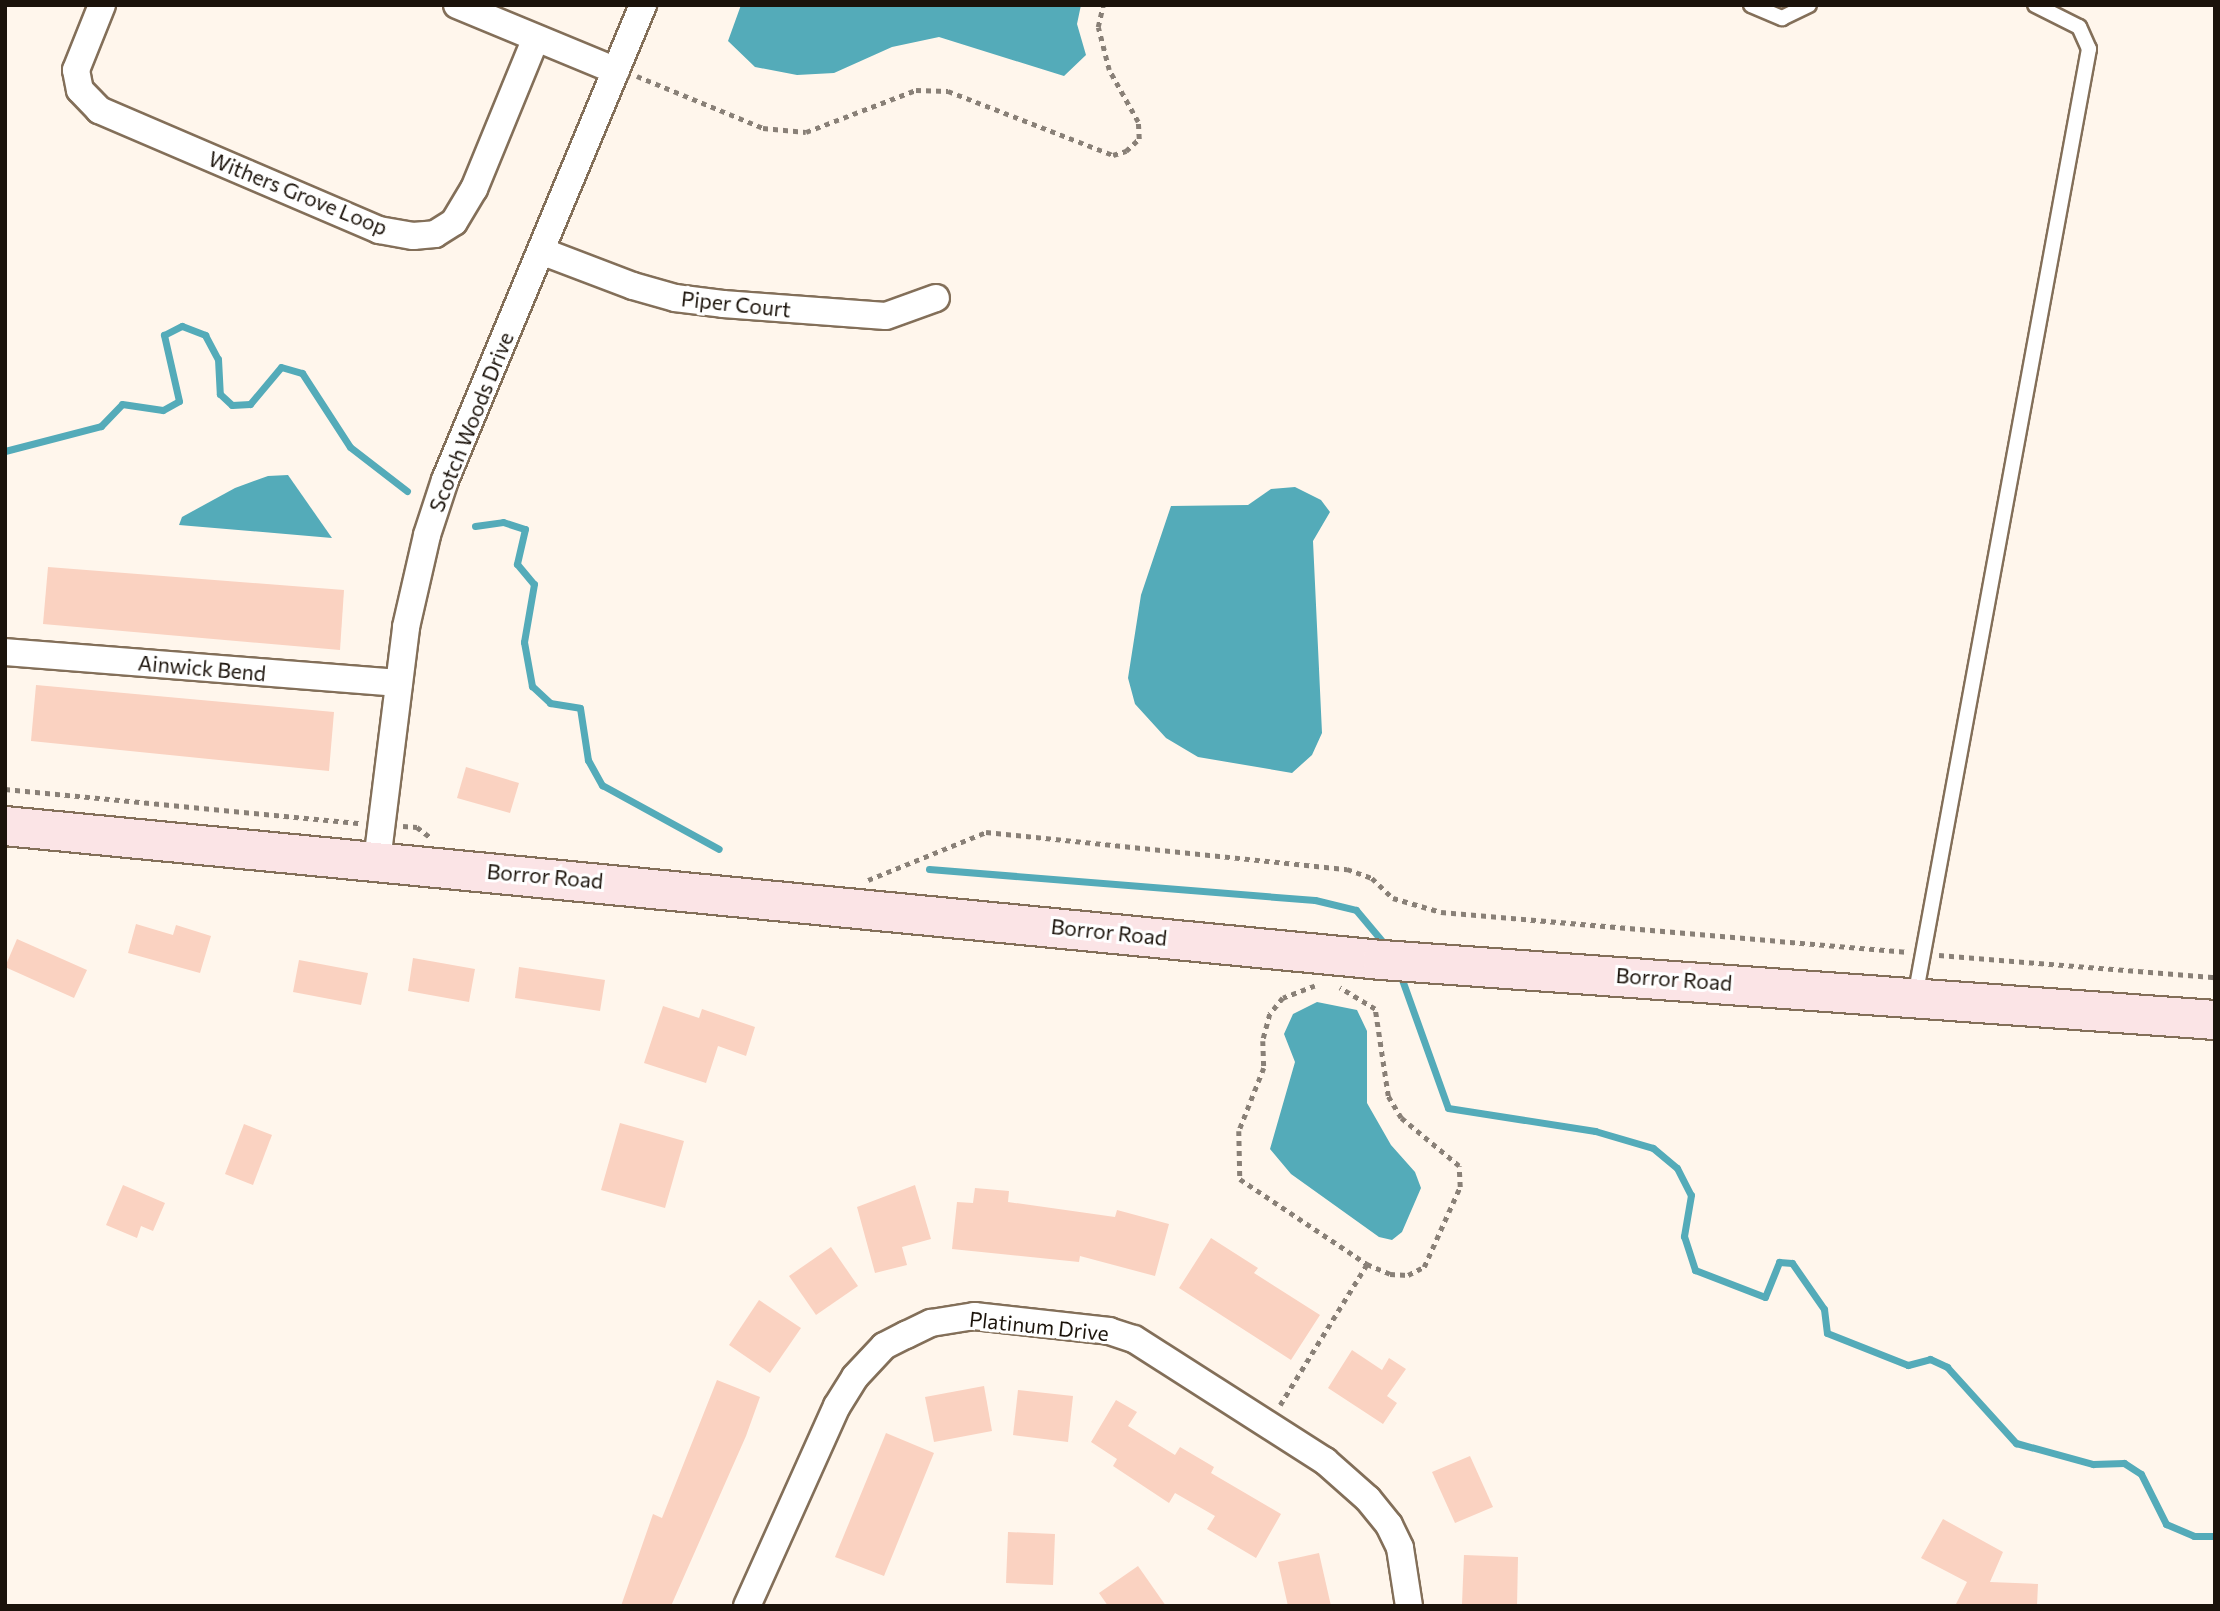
<!DOCTYPE html>
<style>
body{margin:0}
#map{position:relative;width:2220px;height:1611px;overflow:hidden;background:#fff6ec;font-family:Commissioner,sans-serif}
div>[style]{position:absolute}
.water>*{inset:0;background:#54abb9}
.stream>*{height:7px;margin:-3.5px;padding:0 3.5px;transform-origin:3.5px;border-radius:3.5px;background:#54abb9}
.building>*{inset:0;background:#fad2c1}
.path>*{height:4.5px;margin-top:-2.25px;transform-origin:0;background:repeating-linear-gradient(90deg,#898077 0 5px,transparent 0 10px)}
.roads{filter:drop-shadow(2px 0 #836f59) drop-shadow(-2px 0 #836f59) drop-shadow(0 2px #836f59) drop-shadow(0 -2px #836f59)}
.lane>*{height:14px;margin:-7px;padding:0 7px;transform-origin:7px;border-radius:7px;background:#fff}
.street>*{height:26px;margin:-13px;padding:0 13px;transform-origin:13px;border-radius:13px;background:#fff}
.secondary>*{height:38px;margin:-19px;padding:0 19px;transform-origin:19px;border-radius:19px;background:#fbe4e6}
span{translate:-50% -50%;white-space:nowrap;text-align:center;line-height:1.15;-webkit-text-stroke:6px #fff;paint-order:stroke}
.street-label{font-size:21px;color:#1b130b}
.frame{position:absolute;inset:0;border:7px solid #1b130b;pointer-events:none}
</style>
<div id="map">
<div class="water">
<div style="clip-path:polygon(741px 5px,1081px 5px,1077px 24px,1086px 55px,1064px 76px,939px 37px,892px 47px,834px 73px,797px 75px,755px 67px,728px 41px)"></div>
<div style="clip-path:polygon(288px 475px,332px 538px,179px 525px,182px 517px,235px 488px,268px 476px)"></div>
<div style="clip-path:polygon(1295px 487px,1321px 500px,1330px 512px,1313px 541px,1322px 733px,1312px 755px,1292px 773px,1198px 757px,1166px 738px,1135px 704px,1128px 678px,1141px 595px,1171px 506px,1248px 505px,1271px 489px)"></div>
<div style="clip-path:polygon(1317px 1002px,1357px 1010px,1367px 1031px,1367px 1103px,1391px 1145px,1415px 1172px,1421px 1188px,1402px 1232px,1392px 1240px,1379px 1237px,1291px 1174px,1270px 1149px,1295px 1062px,1284px 1034px,1293px 1014px)"></div>
</div>
<div class="stream">
<div style="left:5px;top:451px;width:99px;rotate:-14.6deg"></div>
<div style="left:101px;top:426px;width:30px;rotate:-46deg"></div>
<div style="left:122px;top:404px;width:41px;rotate:8.3deg"></div>
<div style="left:163px;top:410px;width:18px;rotate:-29deg"></div>
<div style="left:179px;top:401px;width:68px;rotate:-102.8deg"></div>
<div style="left:164px;top:335px;width:20px;rotate:-27deg"></div>
<div style="left:182px;top:326px;width:25px;rotate:21deg"></div>
<div style="left:205px;top:335px;width:27px;rotate:62deg"></div>
<div style="left:218px;top:359px;width:35px;rotate:87deg"></div>
<div style="left:220px;top:394px;width:16px;rotate:43deg"></div>
<div style="left:232px;top:405px;width:18px;rotate:-3deg"></div>
<div style="left:250px;top:404px;width:48px;rotate:-50deg"></div>
<div style="left:281px;top:367px;width:22px;rotate:16deg"></div>
<div style="left:302px;top:373px;width:88px;rotate:57deg"></div>
<div style="left:350px;top:447px;width:72px;rotate:37.7deg"></div>
<div style="left:475px;top:526px;width:28px;rotate:-8deg"></div>
<div style="left:503px;top:522px;width:23px;rotate:18deg"></div>
<div style="left:525px;top:529px;width:36px;rotate:103deg"></div>
<div style="left:517px;top:564px;width:26px;rotate:50deg"></div>
<div style="left:534px;top:584px;width:59px;rotate:99.8deg"></div>
<div style="left:524px;top:642px;width:45px;rotate:79.7deg"></div>
<div style="left:532px;top:686px;width:25px;rotate:43deg"></div>
<div style="left:550px;top:703px;width:30px;rotate:9deg"></div>
<div style="left:580px;top:708px;width:53px;rotate:81.3deg"></div>
<div style="left:588px;top:760px;width:29px;rotate:61deg"></div>
<div style="left:602px;top:785px;width:133px;rotate:28.7deg"></div>
<div style="left:929px;top:869px;width:387px;rotate:4.6deg"></div>
<div style="left:1315px;top:900px;width:42px;rotate:13.7deg"></div>
<div style="left:1356px;top:910px;width:48px;rotate:50deg"></div>
<div style="left:1400px;top:974px;width:142px;rotate:70.3deg"></div>
<div style="left:1448px;top:1108px;width:149px;rotate:8.9deg"></div>
<div style="left:1595px;top:1131px;width:60px;rotate:16.3deg"></div>
<div style="left:1653px;top:1148px;width:31px;rotate:40deg"></div>
<div style="left:1677px;top:1168px;width:30px;rotate:63deg"></div>
<div style="left:1691px;top:1195px;width:42px;rotate:99.7deg"></div>
<div style="left:1684px;top:1236px;width:36px;rotate:72deg"></div>
<div style="left:1695px;top:1270px;width:75px;rotate:21.1deg"></div>
<div style="left:1765px;top:1297px;width:38px;rotate:-68deg"></div>
<div style="left:1779px;top:1262px;width:13px;rotate:4deg"></div>
<div style="left:1792px;top:1263px;width:56px;rotate:55.2deg"></div>
<div style="left:1824px;top:1309px;width:24px;rotate:83deg"></div>
<div style="left:1827px;top:1333px;width:87px;rotate:21.6deg"></div>
<div style="left:1908px;top:1365px;width:23px;rotate:-15deg"></div>
<div style="left:1930px;top:1359px;width:19px;rotate:25deg"></div>
<div style="left:1947px;top:1367px;width:103px;rotate:47.8deg"></div>
<div style="left:2016px;top:1443px;width:80px;rotate:15.3deg"></div>
<div style="left:2093px;top:1464px;width:31px;rotate:-2deg"></div>
<div style="left:2124px;top:1463px;width:20px;rotate:33deg"></div>
<div style="left:2141px;top:1474px;width:56px;rotate:63.4deg"></div>
<div style="left:2166px;top:1524px;width:30px;rotate:23deg"></div>
<div style="left:2194px;top:1536px;width:21px"></div>
</div>
<div class="building">
<div style="clip-path:polygon(48px 567px,344px 590px,340px 650px,43px 624px)"></div>
<div style="clip-path:polygon(36px 685px,334px 712px,329px 771px,31px 741px)"></div>
<div style="clip-path:polygon(466px 767px,519px 783px,510px 813px,457px 798px)"></div>
<div style="clip-path:polygon(136px 924px,173px 935px,176px 925px,211px 936px,200px 973px,128px 953px)"></div>
<div style="clip-path:polygon(17px 939px,87px 970px,74px 998px,5px 967px)"></div>
<div style="clip-path:polygon(413px 958px,475px 969px,469px 1002px,408px 991px)"></div>
<div style="clip-path:polygon(299px 960px,368px 973px,361px 1005px,293px 992px)"></div>
<div style="clip-path:polygon(519px 967px,605px 980px,600px 1011px,515px 998px)"></div>
<div style="clip-path:polygon(663px 1006px,699px 1018px,702px 1009px,755px 1027px,746px 1056px,718px 1046px,706px 1083px,644px 1063px)"></div>
<div style="clip-path:polygon(620px 1123px,684px 1141px,665px 1208px,601px 1190px)"></div>
<div style="clip-path:polygon(244px 1124px,272px 1135px,253px 1185px,225px 1174px)"></div>
<div style="clip-path:polygon(123px 1185px,165px 1203px,153px 1231px,141px 1226px,137px 1238px,106px 1225px)"></div>
<div style="clip-path:polygon(915px 1185px,931px 1239px,902px 1247px,907px 1265px,875px 1273px,857px 1207px)"></div>
<div style="clip-path:polygon(975px 1188px,1009px 1191px,1008px 1202px,1115px 1217px,1117px 1210px,1169px 1224px,1155px 1276px,1080px 1256px,1079px 1262px,952px 1249px,957px 1202px,973px 1203px)"></div>
<div style="clip-path:polygon(1211px 1238px,1258px 1268px,1254px 1273px,1320px 1315px,1291px 1360px,1179px 1288px)"></div>
<div style="clip-path:polygon(831px 1247px,858px 1286px,816px 1315px,789px 1276px)"></div>
<div style="clip-path:polygon(759px 1300px,801px 1328px,770px 1373px,729px 1345px)"></div>
<div style="clip-path:polygon(1352px 1350px,1382px 1370px,1389px 1358px,1406px 1369px,1387px 1396px,1397px 1403px,1383px 1424px,1328px 1388px)"></div>
<div style="clip-path:polygon(717px 1380px,760px 1397px,746px 1436px,671px 1606px,621px 1606px,653px 1514px,662px 1518px)"></div>
<div style="clip-path:polygon(984px 1386px,992px 1431px,934px 1442px,925px 1397px)"></div>
<div style="clip-path:polygon(1018px 1390px,1073px 1396px,1068px 1442px,1013px 1435px)"></div>
<div style="clip-path:polygon(1116px 1400px,1137px 1412px,1128px 1426px,1175px 1455px,1180px 1447px,1214px 1467px,1211px 1473px,1281px 1514px,1256px 1558px,1207px 1529px,1215px 1516px,1175px 1493px,1169px 1503px,1113px 1466px,1117px 1459px,1091px 1442px)"></div>
<div style="clip-path:polygon(886px 1433px,934px 1453px,884px 1576px,835px 1557px)"></div>
<div style="clip-path:polygon(1470px 1456px,1493px 1507px,1455px 1523px,1432px 1472px)"></div>
<div style="clip-path:polygon(1943px 1519px,2003px 1552px,1990px 1582px,2038px 1584px,2037px 1606px,1955px 1606px,1967px 1582px,1921px 1558px)"></div>
<div style="clip-path:polygon(1008px 1532px,1055px 1534px,1053px 1585px,1006px 1583px)"></div>
<div style="clip-path:polygon(1319px 1553px,1331px 1606px,1288px 1606px,1278px 1562px)"></div>
<div style="clip-path:polygon(1464px 1555px,1518px 1557px,1517px 1606px,1462px 1604px)"></div>
<div style="clip-path:polygon(1138px 1566px,1166px 1606px,1108px 1606px,1099px 1593px)"></div>
</div>
<div class="path">
<div style="left:637px;top:76px;width:136px;rotate:22.4deg"></div>
<div style="left:763px;top:128px;width:43px;rotate:5.3deg"></div>
<div style="left:806px;top:132px;width:118px;rotate:-20.9deg"></div>
<div style="left:916px;top:90px;width:32px;rotate:2deg"></div>
<div style="left:948px;top:91px;width:177px;rotate:21.2deg"></div>
<div style="left:1113px;top:155px;width:14px;rotate:-17deg"></div>
<div style="left:1126px;top:151px;width:18px;rotate:-43deg"></div>
<div style="left:1139px;top:139px;width:17px;rotate:-93deg"></div>
<div style="left:1138px;top:122px;width:60px;rotate:-119.1deg"></div>
<div style="left:1109px;top:70px;width:44px;rotate:-104.3deg"></div>
<div style="left:1098px;top:27px;width:23px;rotate:-77deg"></div>
<div style="left:5px;top:789px;width:357px;rotate:5.5deg"></div>
<div style="left:403px;top:826px;width:14px;rotate:4deg"></div>
<div style="left:417px;top:827px;width:16px;rotate:38deg"></div>
<div style="left:868px;top:880px;width:127px;rotate:-22.1deg"></div>
<div style="left:986px;top:832px;width:363px;rotate:5.9deg"></div>
<div style="left:1347px;top:869px;width:27px;rotate:20deg"></div>
<div style="left:1372px;top:878px;width:29px;rotate:44deg"></div>
<div style="left:1393px;top:898px;width:50px;rotate:16.3deg"></div>
<div style="left:1441px;top:912px;width:466px;rotate:4.9deg"></div>
<div style="left:1939px;top:955px;width:277px;rotate:4.6deg"></div>
<div style="left:1315px;top:986px;width:34px;rotate:159deg"></div>
<div style="left:1283px;top:998px;width:21px;rotate:129deg"></div>
<div style="left:1270px;top:1014px;width:28px;rotate:105deg"></div>
<div style="left:1263px;top:1041px;width:27px;rotate:88deg"></div>
<div style="left:1264px;top:1068px;width:68px;rotate:111.6deg"></div>
<div style="left:1239px;top:1131px;width:48px;rotate:88.8deg"></div>
<div style="left:1240px;top:1179px;width:153px;rotate:33.8deg"></div>
<div style="left:1280px;top:1405px;width:166px;rotate:-58.3deg"></div>
<div style="left:1367px;top:1264px;width:25px;rotate:23deg"></div>
<div style="left:1390px;top:1274px;width:18px;rotate:3deg"></div>
<div style="left:1408px;top:1275px;width:18px;rotate:-27deg"></div>
<div style="left:1424px;top:1267px;width:88px;rotate:-65.8deg"></div>
<div style="left:1460px;top:1187px;width:21px;rotate:-93deg"></div>
<div style="left:1459px;top:1166px;width:75px;rotate:-140.4deg"></div>
<div style="left:1401px;top:1118px;width:26px;rotate:-121deg"></div>
<div style="left:1388px;top:1096px;width:88px;rotate:-98.5deg"></div>
<div style="left:1375px;top:1009px;width:41px;rotate:-149deg"></div>
</div>
<div class="roads">
<div class="lane">
<div style="left:1751px;top:5px;width:34px;rotate:23deg"></div>
<div style="left:1782px;top:18px;width:30px;rotate:-26deg"></div>
<div style="left:1915px;top:997px;width:964px;rotate:-79.6deg"></div>
<div style="left:2089px;top:49px;width:24px;rotate:-114deg"></div>
<div style="left:2079px;top:27px;width:49px;rotate:-153.4deg"></div>
</div>
<div class="street">
<div style="left:102px;top:5px;width:70px;rotate:111.8deg"></div>
<div style="left:76px;top:70px;width:20px;rotate:79deg"></div>
<div style="left:80px;top:90px;width:28px;rotate:46deg"></div>
<div style="left:99px;top:110px;width:305px;rotate:23.2deg"></div>
<div style="left:379px;top:230px;width:35px;rotate:10deg"></div>
<div style="left:413px;top:236px;width:22px;rotate:-5deg"></div>
<div style="left:435px;top:234px;width:22px;rotate:-32deg"></div>
<div style="left:454px;top:222px;width:39px;rotate:-59deg"></div>
<div style="left:474px;top:189px;width:163px;rotate:-67.7deg"></div>
<div style="left:457px;top:5px;width:172px;rotate:22.5deg"></div>
<div style="left:541px;top:251px;width:98px;rotate:20.8deg"></div>
<div style="left:633px;top:286px;width:44px;rotate:15.9deg"></div>
<div style="left:675px;top:298px;width:48px;rotate:7.1deg"></div>
<div style="left:723px;top:304px;width:163px;rotate:4.2deg"></div>
<div style="left:886px;top:316px;width:53px;rotate:-19.8deg"></div>
<div style="left:5px;top:652px;width:395px;rotate:4.5deg"></div>
<div style="left:377px;top:861px;width:236px;rotate:-82.9deg"></div>
<div style="left:406px;top:627px;width:94px;rotate:-77.1deg"></div>
<div style="left:427px;top:535px;width:58px;rotate:-71.9deg"></div>
<div style="left:445px;top:480px;width:515px;rotate:-67.37deg"></div>
<div style="left:747px;top:1606px;width:219px;rotate:-65.8deg"></div>
<div style="left:837px;top:1406px;width:34px;rotate:-58deg"></div>
<div style="left:855px;top:1377px;width:42px;rotate:-46.9deg"></div>
<div style="left:884px;top:1346px;width:25px;rotate:-27deg"></div>
<div style="left:906px;top:1335px;width:28px;rotate:-26deg"></div>
<div style="left:931px;top:1323px;width:44px;rotate:-9.2deg"></div>
<div style="left:974px;top:1316px;width:136px;rotate:6.3deg"></div>
<div style="left:1109px;top:1331px;width:26px;rotate:18deg"></div>
<div style="left:1134px;top:1339px;width:227px;rotate:32.6deg"></div>
<div style="left:1325px;top:1461px;width:57px;rotate:41.5deg"></div>
<div style="left:1368px;top:1499px;width:33px;rotate:51deg"></div>
<div style="left:1389px;top:1525px;width:25px;rotate:64deg"></div>
<div style="left:1400px;top:1548px;width:59px;rotate:81.2deg"></div>
</div>
<div class="secondary">
<div style="left:5px;top:826px;width:1384px;rotate:5.56deg"></div>
<div style="left:1382px;top:960px;width:835px;rotate:4.12deg"></div>
</div>
</div>
<div class="street-label">
<span style="left:298px;top:193px;rotate:22deg">Withers Grove Loop</span>
<span style="left:736px;top:304px;rotate:6deg">Piper Court</span>
<span style="left:471px;top:422px;rotate:-68deg">Scotch Woods Drive</span>
<span style="left:202px;top:668px;rotate:5deg">Ainwick Bend</span>
<span style="left:545px;top:876px;rotate:5deg">Borror Road</span>
<span style="left:1109px;top:932px;rotate:6deg">Borror Road</span>
<span style="left:1674px;top:979px;rotate:4deg">Borror Road</span>
<span style="left:1039px;top:1326px;rotate:6deg">Platinum Drive</span>
</div>
<div class="frame"></div>
</div>
